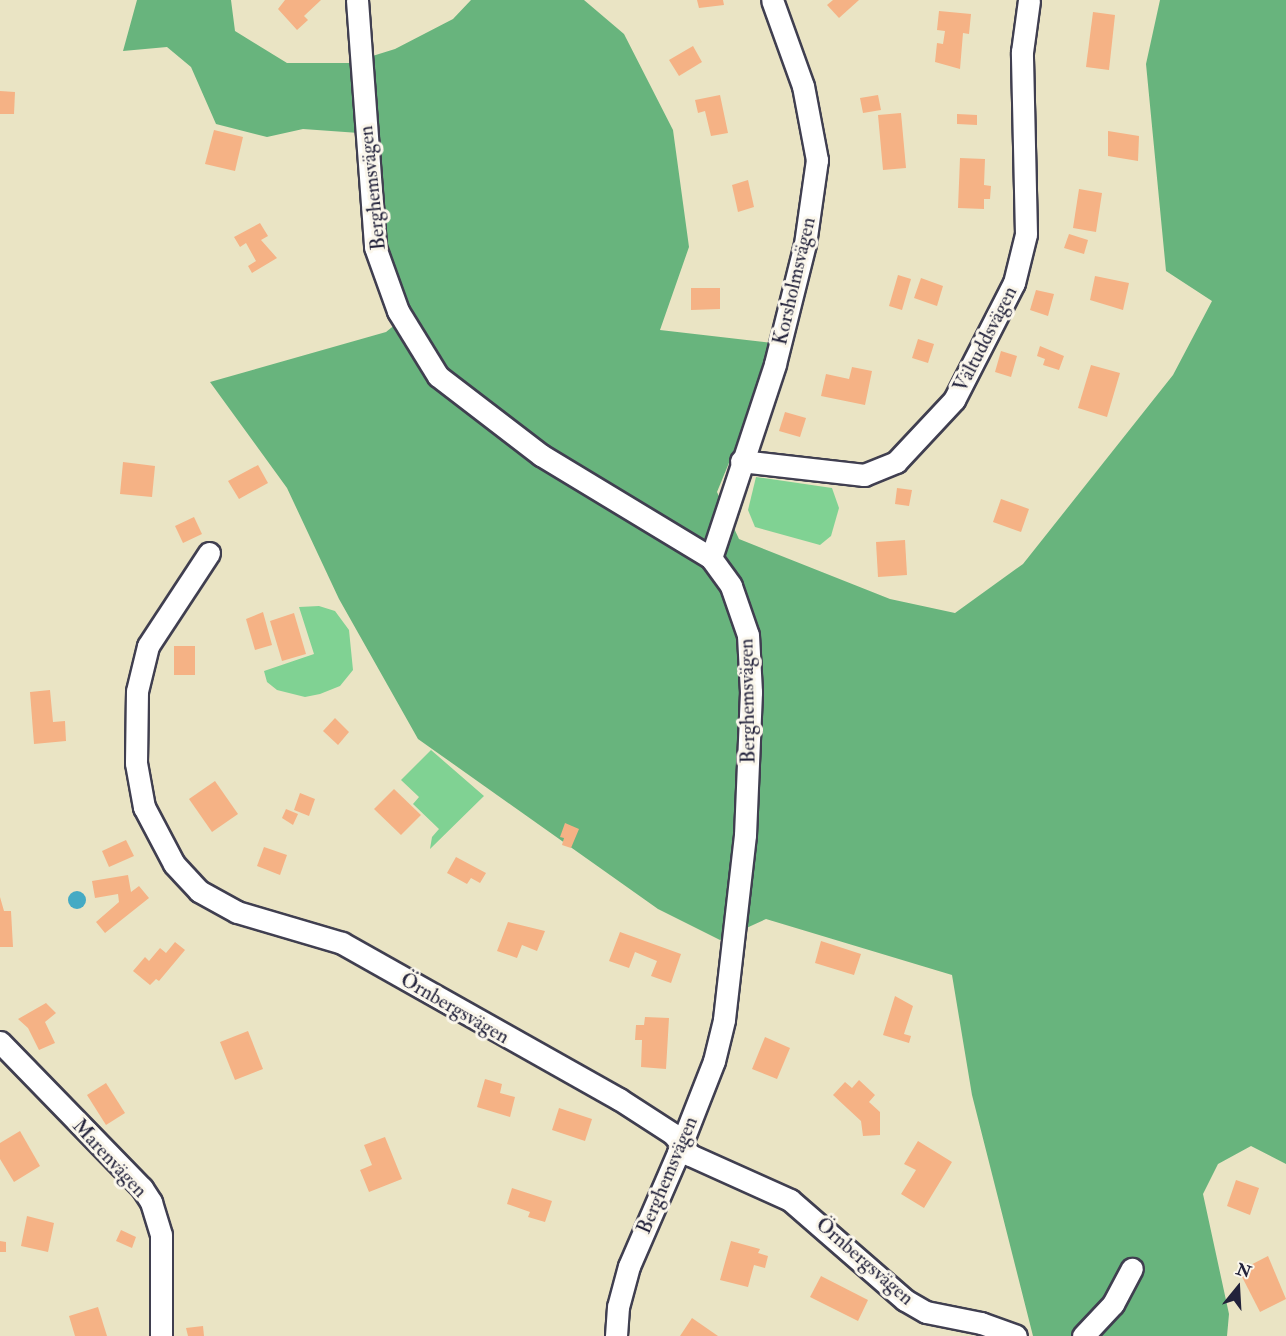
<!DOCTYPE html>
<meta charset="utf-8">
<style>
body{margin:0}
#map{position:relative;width:1286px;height:1336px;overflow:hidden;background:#eae4c4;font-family:"IM FELL Double Pica",serif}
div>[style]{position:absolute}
.green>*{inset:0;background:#80d293}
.forest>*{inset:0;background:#68b47d}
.water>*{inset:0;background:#44aac4}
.round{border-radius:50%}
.building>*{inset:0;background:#f5b285}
.roads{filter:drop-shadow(2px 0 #403f50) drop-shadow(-2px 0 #403f50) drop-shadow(0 2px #403f50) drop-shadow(0 -2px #403f50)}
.minor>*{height:21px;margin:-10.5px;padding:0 10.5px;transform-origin:10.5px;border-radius:10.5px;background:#fff}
span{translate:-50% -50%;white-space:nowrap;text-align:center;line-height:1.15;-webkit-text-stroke:6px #fbf7ec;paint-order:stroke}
.street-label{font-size:20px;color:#22223b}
.north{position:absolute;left:1208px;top:1258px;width:60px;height:60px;-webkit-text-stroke:4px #fbf7ec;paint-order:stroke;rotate:18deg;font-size:16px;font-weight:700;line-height:24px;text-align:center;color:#22223b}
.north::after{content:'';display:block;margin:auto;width:21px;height:27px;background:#22223b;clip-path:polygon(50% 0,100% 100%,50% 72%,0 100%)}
</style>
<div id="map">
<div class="green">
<div style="clip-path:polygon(756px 477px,832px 488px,839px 508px,831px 536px,820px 545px,755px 527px,748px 510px)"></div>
<div style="clip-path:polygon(319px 606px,335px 611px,349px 630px,353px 670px,340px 686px,320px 694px,305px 697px,277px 690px,267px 682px,264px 671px,314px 654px,299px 607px)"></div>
<div style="clip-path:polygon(431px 750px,484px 796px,430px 849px,432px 837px,439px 829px,413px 804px,419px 797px,401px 780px)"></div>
</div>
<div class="forest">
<div style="clip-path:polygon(137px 0,231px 0,235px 31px,287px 63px,350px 63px,395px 49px,453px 19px,471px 0,584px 0,624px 34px,673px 130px,689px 247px,660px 330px,772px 343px,766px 373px,717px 492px,739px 539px,890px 599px,955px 613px,1023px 564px,1173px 375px,1212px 301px,1166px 271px,1146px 64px,1160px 0,1286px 0,1286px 1164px,1251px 1146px,1218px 1164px,1203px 1194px,1229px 1314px,1227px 1336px,1033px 1336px,972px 1095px,952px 975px,766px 919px,720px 940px,658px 909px,418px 739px,339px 599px,287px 488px,210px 382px,386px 332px,412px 311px,385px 251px,381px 172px,373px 134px,303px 129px,267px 137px,216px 124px,191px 67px,167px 47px,123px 51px)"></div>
</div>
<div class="water">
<div class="round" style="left:68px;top:891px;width:18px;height:18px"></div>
</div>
<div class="building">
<div style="clip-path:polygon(285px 0,321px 0,304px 16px,308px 20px,297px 30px,278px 9px)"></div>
<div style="clip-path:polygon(697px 0,723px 0,724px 5px,699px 8px)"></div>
<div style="clip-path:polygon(833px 0,859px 0,839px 18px,827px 5px)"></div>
<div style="clip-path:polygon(939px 11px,971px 14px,969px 34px,963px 33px,960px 69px,935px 62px,937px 43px,943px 44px,945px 31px,937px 30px)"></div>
<div style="clip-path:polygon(1093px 12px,1115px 15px,1109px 70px,1086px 67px)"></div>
<div style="clip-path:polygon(693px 46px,702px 62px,679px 76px,669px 60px)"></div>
<div style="clip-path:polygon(0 91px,15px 92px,14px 114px,0 114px)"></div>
<div style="clip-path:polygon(720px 95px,728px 133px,711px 136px,705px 111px,698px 113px,695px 100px)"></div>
<div style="clip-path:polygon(878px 95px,881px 110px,863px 113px,860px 98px)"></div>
<div style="clip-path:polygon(901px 113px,906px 168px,883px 170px,878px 115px)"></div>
<div style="clip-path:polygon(957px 114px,977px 115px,977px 125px,957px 124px)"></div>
<div style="clip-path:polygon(214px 130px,243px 137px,235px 171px,205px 164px)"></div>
<div style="clip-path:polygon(1108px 131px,1139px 136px,1138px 161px,1108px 156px)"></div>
<div style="clip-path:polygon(960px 158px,985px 159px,984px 185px,991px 186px,990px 199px,984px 199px,984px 209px,958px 208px)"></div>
<div style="clip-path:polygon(748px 180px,754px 207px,738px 212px,732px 185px)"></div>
<div style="clip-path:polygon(1079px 189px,1102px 193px,1096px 232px,1073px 228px)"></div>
<div style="clip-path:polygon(260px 223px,268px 236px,261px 240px,277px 258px,252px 273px,248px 266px,256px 261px,246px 243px,240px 247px,234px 237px)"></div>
<div style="clip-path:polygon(1069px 234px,1088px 240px,1084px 254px,1064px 248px)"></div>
<div style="clip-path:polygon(898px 275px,911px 279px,902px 310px,889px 306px)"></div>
<div style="clip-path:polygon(1095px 276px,1129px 283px,1123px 310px,1090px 300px)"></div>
<div style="clip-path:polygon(921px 278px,943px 286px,937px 306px,914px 298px)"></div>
<div style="clip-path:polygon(691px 288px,720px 288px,720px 309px,691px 310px)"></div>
<div style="clip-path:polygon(1036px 290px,1054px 294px,1048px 316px,1030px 310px)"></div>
<div style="clip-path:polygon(918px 339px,934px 344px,928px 363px,912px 358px)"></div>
<div style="clip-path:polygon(1040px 346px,1064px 356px,1059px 370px,1043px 365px,1045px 359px,1037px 356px)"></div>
<div style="clip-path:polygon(1001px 351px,1017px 356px,1011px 377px,995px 372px)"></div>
<div style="clip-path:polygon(1091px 365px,1120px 373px,1107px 417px,1078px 408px)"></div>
<div style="clip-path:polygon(852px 367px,872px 371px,865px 405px,821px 396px,826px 374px,849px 379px)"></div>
<div style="clip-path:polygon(785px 412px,806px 418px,800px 437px,779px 431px)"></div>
<div style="clip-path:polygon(123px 462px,155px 466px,152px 497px,120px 494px)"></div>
<div style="clip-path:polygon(258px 465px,268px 483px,239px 499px,228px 481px)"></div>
<div style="clip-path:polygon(897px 488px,912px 490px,909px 506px,895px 504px)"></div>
<div style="clip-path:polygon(1001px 499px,1029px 509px,1021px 532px,993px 522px)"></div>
<div style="clip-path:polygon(194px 517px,202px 534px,183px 543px,175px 526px)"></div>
<div style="clip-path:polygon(905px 540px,907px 575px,878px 577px,876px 542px)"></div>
<div style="clip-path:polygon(263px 612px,272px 645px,255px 650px,246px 619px)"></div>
<div style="clip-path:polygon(294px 613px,306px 654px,282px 661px,270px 621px)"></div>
<div style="clip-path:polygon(174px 646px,195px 646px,195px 675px,174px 675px)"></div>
<div style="clip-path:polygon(50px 690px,53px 722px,65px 721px,66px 741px,34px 744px,30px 692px)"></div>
<div style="clip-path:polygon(335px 718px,349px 732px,338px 745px,323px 731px)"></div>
<div style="clip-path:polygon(215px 781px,238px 814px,212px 832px,189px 799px)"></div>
<div style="clip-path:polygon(394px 789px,421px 815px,401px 835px,374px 809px)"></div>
<div style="clip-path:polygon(300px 793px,315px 799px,309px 816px,294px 810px)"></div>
<div style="clip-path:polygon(286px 809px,298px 814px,293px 825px,282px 818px)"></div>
<div style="clip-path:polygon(565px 823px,579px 829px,571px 848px,562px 845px,564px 838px,560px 837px)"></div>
<div style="clip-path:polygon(126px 840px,134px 856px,109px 867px,102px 851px)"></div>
<div style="clip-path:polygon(264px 847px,287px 855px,280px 875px,257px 866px)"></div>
<div style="clip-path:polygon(456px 857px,486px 873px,480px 883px,471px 878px,467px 884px,447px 873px)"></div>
<div style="clip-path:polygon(128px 875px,131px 892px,139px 886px,149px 898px,105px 933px,96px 922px,119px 902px,118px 894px,95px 898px,92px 881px)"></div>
<div style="clip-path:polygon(0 897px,4px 911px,11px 911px,13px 947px,0 947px)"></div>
<div style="clip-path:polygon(508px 922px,545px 931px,537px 951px,522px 945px,517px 958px,497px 951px)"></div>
<div style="clip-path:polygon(620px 932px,681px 954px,671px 983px,651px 976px,657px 961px,635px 952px,629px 968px,609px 961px)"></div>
<div style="clip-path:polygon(821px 941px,861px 954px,854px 975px,815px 963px)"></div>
<div style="clip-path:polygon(175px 942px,185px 950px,159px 981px,156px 979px,150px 985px,133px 971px,145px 957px,149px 961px,160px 948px,166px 953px)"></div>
<div style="clip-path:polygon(895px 996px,913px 1006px,904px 1034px,911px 1036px,909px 1043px,883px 1035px)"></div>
<div style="clip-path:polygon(46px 1003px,56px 1013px,45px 1022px,55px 1043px,39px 1050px,28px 1028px,18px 1019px)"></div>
<div style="clip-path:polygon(645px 1017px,669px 1018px,666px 1069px,641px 1067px,642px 1040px,635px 1040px,636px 1025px,644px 1025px)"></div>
<div style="clip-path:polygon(248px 1031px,263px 1069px,235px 1080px,220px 1042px)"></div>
<div style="clip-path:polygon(765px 1037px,790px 1048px,777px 1079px,752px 1069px)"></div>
<div style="clip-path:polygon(485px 1079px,502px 1084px,500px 1093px,515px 1097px,510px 1117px,477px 1107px)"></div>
<div style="clip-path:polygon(859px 1080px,875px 1095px,869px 1102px,880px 1112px,880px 1135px,863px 1136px,861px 1121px,833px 1095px,845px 1082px,852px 1088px)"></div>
<div style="clip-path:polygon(106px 1083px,125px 1113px,106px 1125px,87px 1095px)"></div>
<div style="clip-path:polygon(559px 1108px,592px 1119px,585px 1141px,552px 1130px)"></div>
<div style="clip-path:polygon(20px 1131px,40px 1166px,14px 1182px,0 1159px,0 1143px)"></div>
<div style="clip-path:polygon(385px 1137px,402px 1179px,369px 1192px,360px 1170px,372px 1165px,364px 1145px)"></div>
<div style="clip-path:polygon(918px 1141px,952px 1162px,924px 1208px,901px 1194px,916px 1170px,904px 1164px)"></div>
<div style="clip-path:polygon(1236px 1180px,1259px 1188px,1250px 1215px,1227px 1206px)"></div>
<div style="clip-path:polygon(512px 1188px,552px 1201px,545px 1222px,528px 1217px,530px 1212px,507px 1204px)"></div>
<div style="clip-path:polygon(27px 1216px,54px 1223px,48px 1252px,21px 1246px)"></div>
<div style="clip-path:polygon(121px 1230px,136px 1237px,132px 1248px,116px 1241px)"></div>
<div style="clip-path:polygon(0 1241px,6px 1242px,6px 1252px,0 1252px)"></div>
<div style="clip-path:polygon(731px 1241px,760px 1249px,758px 1253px,768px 1256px,765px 1268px,754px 1265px,748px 1287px,720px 1280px)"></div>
<div style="clip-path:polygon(1268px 1256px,1286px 1299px,1260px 1312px,1239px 1271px)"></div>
<div style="clip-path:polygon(821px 1276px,868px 1300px,858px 1321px,810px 1297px)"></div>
<div style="clip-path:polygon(98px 1307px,107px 1336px,75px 1336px,69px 1316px)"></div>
<div style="clip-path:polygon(692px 1318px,718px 1336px,680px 1336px)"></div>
<div style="clip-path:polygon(203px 1326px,204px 1336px,188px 1336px,186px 1328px)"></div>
</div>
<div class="roads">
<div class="minor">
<div style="left:357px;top:0;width:248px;rotate:85.8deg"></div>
<div style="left:375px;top:247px;width:68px;rotate:70.2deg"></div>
<div style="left:398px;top:311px;width:76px;rotate:58.4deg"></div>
<div style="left:438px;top:376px;width:130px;rotate:37.5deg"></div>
<div style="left:541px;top:455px;width:199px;rotate:31.2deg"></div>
<div style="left:711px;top:558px;width:34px;rotate:54deg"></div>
<div style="left:731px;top:586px;width:52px;rotate:70.9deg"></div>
<div style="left:748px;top:635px;width:57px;rotate:87deg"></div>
<div style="left:751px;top:692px;width:143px;rotate:92.4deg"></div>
<div style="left:745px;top:835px;width:186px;rotate:96.5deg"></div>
<div style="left:724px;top:1020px;width:42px;rotate:103.7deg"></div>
<div style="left:714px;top:1061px;width:99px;rotate:111.4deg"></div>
<div style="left:678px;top:1153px;width:123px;rotate:113.4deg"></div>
<div style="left:629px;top:1266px;width:42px;rotate:105deg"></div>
<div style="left:618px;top:1307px;width:29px;rotate:94deg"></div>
<div style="left:741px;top:461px;width:124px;rotate:6.5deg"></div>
<div style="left:864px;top:475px;width:35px;rotate:-22deg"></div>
<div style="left:896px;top:462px;width:85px;rotate:-46.9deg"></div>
<div style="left:954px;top:400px;width:131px;rotate:-62.9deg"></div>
<div style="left:1014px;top:283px;width:50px;rotate:-76.2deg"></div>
<div style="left:1026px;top:234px;width:182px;rotate:-91.3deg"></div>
<div style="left:1022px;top:52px;width:52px;rotate:-82.3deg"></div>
<div style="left:209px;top:553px;width:111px;rotate:123.3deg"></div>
<div style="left:148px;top:646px;width:46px;rotate:103.7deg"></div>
<div style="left:137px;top:691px;width:72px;rotate:90.8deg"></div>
<div style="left:136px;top:763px;width:45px;rotate:79.7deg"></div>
<div style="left:144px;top:807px;width:64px;rotate:62.2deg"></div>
<div style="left:174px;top:864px;width:37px;rotate:47deg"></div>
<div style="left:199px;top:891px;width:43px;rotate:28.9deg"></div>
<div style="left:237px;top:912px;width:109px;rotate:16.4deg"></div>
<div style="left:342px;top:943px;width:318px;rotate:29.4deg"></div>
<div style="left:619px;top:1099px;width:64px;rotate:32.9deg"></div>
<div style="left:673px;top:1134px;width:27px;rotate:51deg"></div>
<div style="left:690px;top:1155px;width:110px;rotate:24.2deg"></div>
<div style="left:790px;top:1200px;width:152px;rotate:41deg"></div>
<div style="left:905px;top:1300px;width:24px;rotate:30deg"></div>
<div style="left:926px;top:1312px;width:56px;rotate:11.3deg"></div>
<div style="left:981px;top:1323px;width:37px;rotate:20deg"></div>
<div style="left:711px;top:558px;width:204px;rotate:-71.7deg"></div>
<div style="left:775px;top:364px;width:124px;rotate:-76deg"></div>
<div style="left:805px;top:244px;width:85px;rotate:-81.9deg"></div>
<div style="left:817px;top:160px;width:75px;rotate:-100.7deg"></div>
<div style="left:803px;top:86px;width:91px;rotate:-109.8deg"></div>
<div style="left:0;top:1042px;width:204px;rotate:45.8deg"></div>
<div style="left:142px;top:1188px;width:17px;rotate:57deg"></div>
<div style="left:151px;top:1202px;width:34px;rotate:73deg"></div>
<div style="left:161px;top:1235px;width:101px;rotate:90deg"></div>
<div style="left:1083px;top:1336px;width:44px;rotate:-46.8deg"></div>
<div style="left:1113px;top:1304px;width:40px;rotate:-62deg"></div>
</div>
</div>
<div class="street-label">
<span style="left:372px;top:188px;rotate:-96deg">Berghemsvägen</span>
<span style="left:794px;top:281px;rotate:-77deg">Korsholmsvägen</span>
<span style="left:985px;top:339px;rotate:-63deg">Vältuddsvägen</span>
<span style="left:747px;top:701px;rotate:-91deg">Berghemsvägen</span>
<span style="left:455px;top:1008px;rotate:30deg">Örnbergsvägen</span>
<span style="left:110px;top:1158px;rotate:47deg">Marenvägen</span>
<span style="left:667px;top:1175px;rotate:-67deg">Berghemsvägen</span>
<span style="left:865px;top:1261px;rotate:41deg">Örnbergsvägen</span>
</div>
<div class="north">N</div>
</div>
